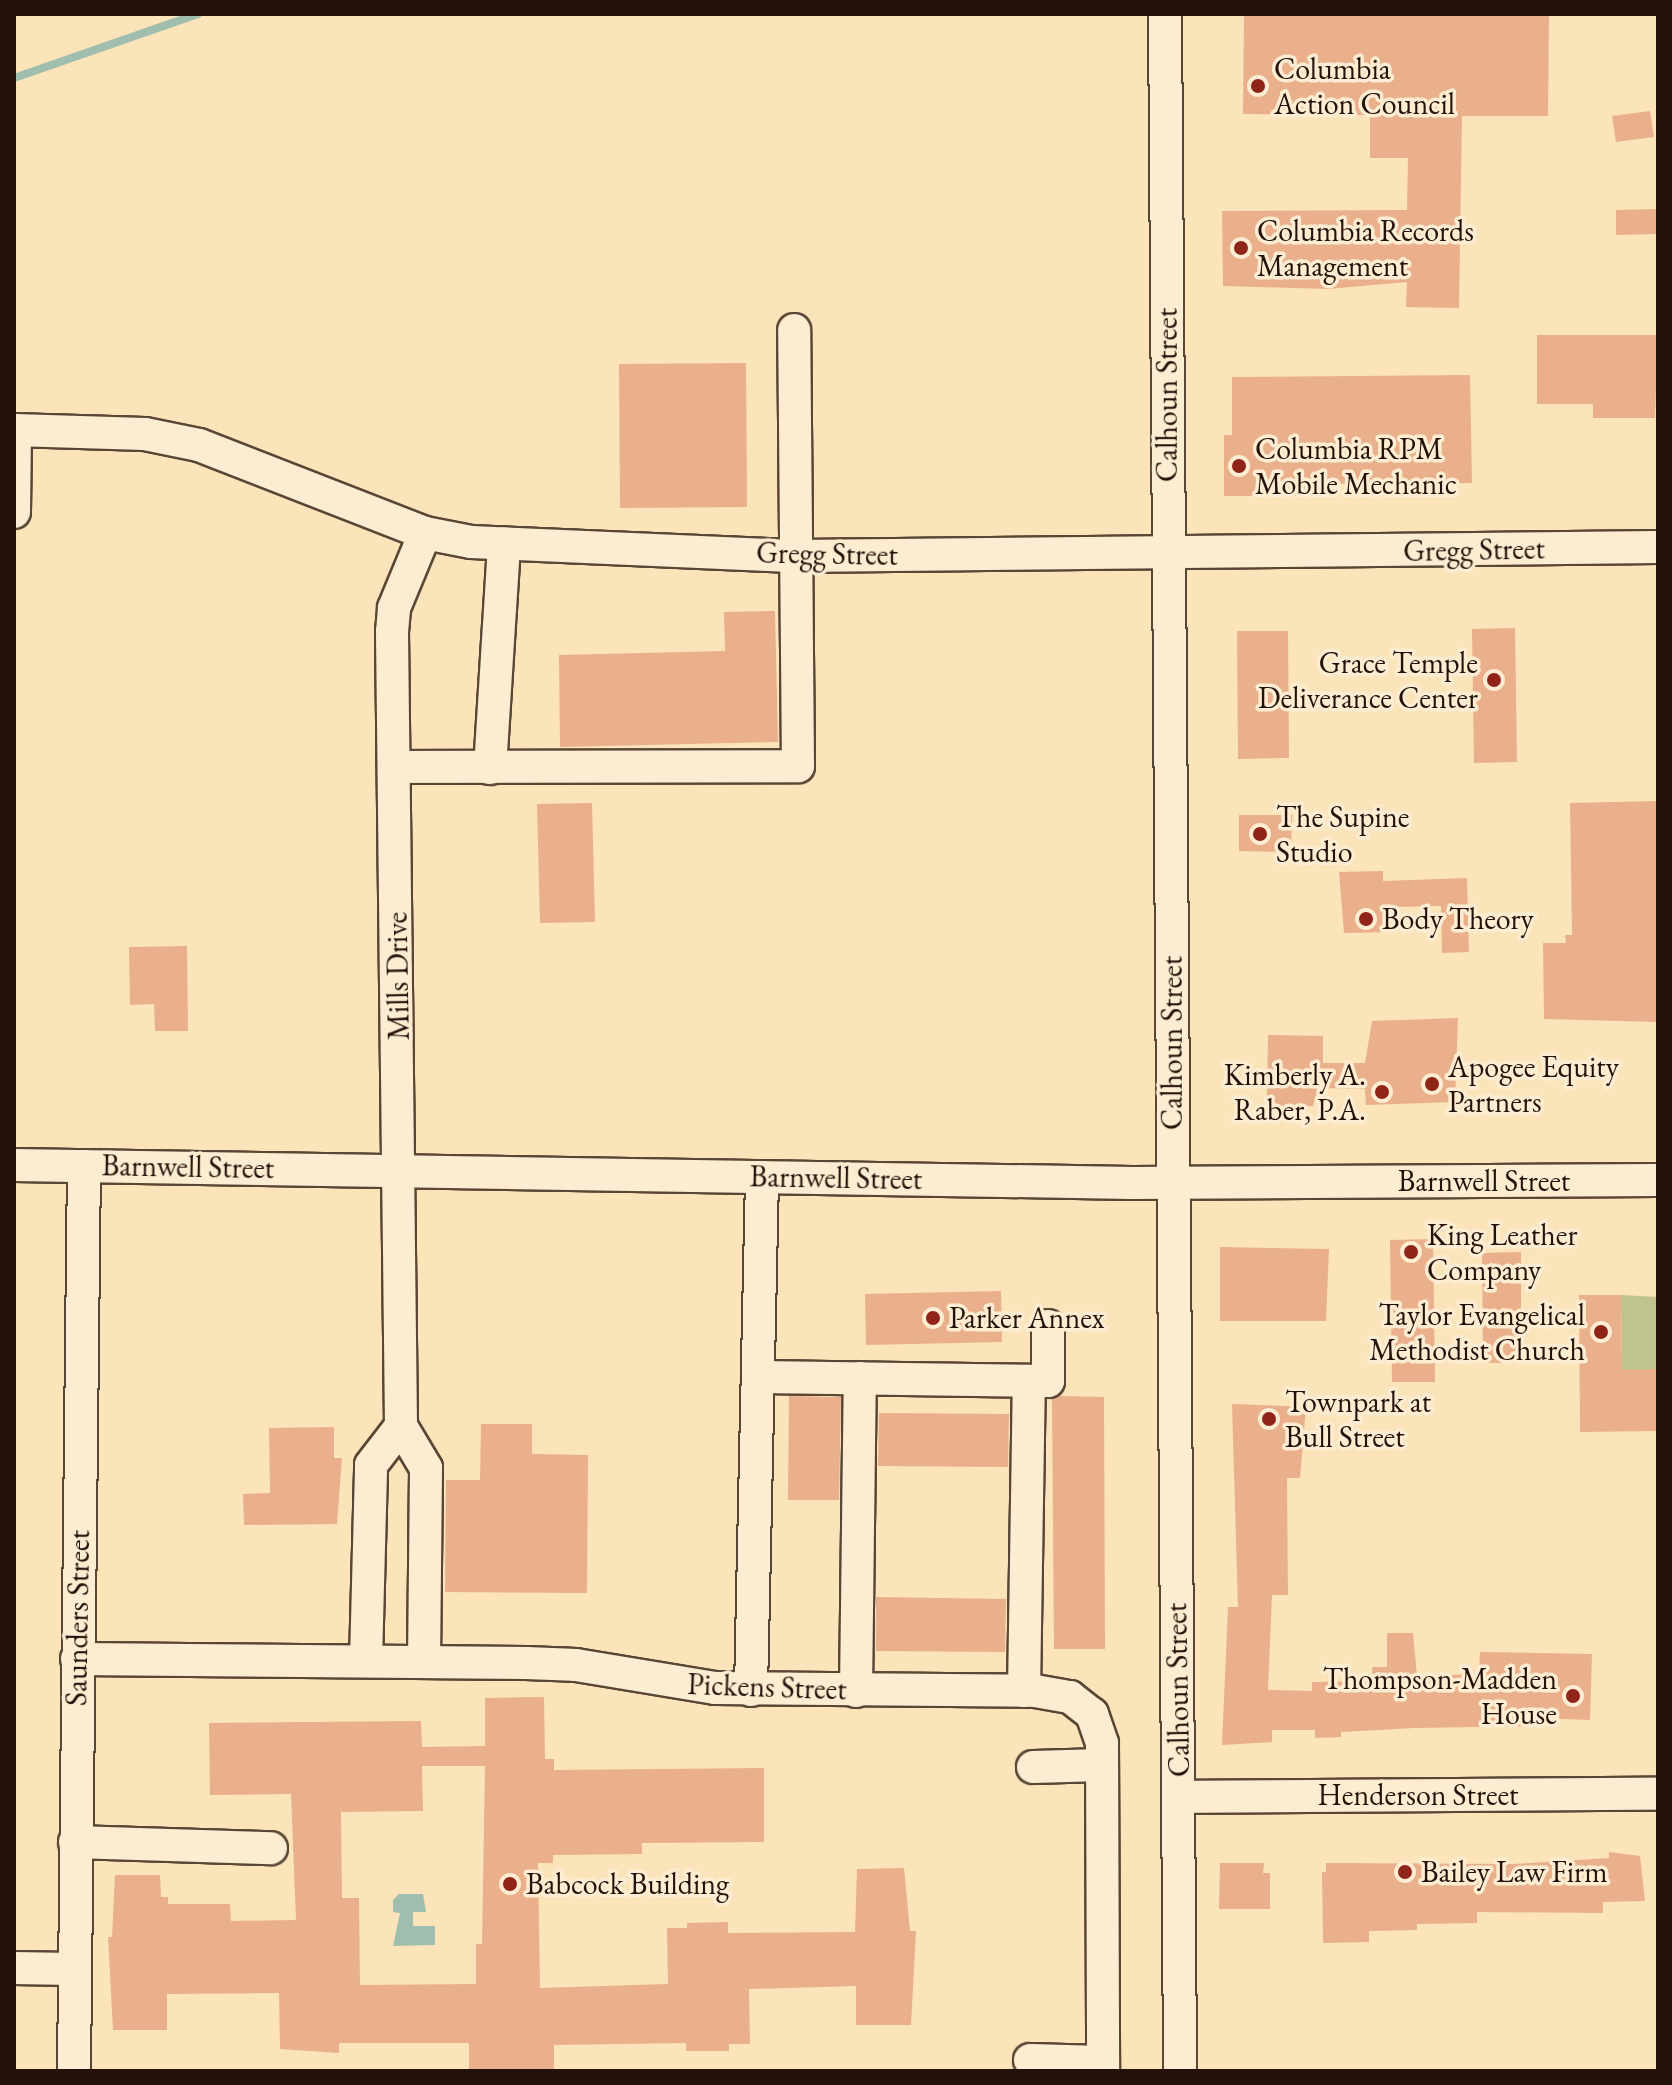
<!DOCTYPE html>
<style>
body{margin:0}
#map{position:relative;width:1672px;height:2085px;overflow:hidden;background:#fbe3ba;font-family:"EB Garamond",serif}
div>[style]{position:absolute}
.green>*{inset:0;background:#c1c38e}
.water>*{inset:0;background:#9fbead}
.stream>*{height:8px;margin:-4px;padding:0 4px;transform-origin:4px;border-radius:4px;background:#9fbead}
.building>*{inset:0;background:#e9b08b}
.roads{filter:drop-shadow(2px 0 #5a4635) drop-shadow(-2px 0 #5a4635) drop-shadow(0 2px #5a4635) drop-shadow(0 -2px #5a4635)}
.minor>*{height:32px;margin:-16px;padding:0 16px;transform-origin:16px;border-radius:16px;background:#fcedd2}
.dots>*{width:22px;height:22px;translate:-50% -50%;box-sizing:border-box;border:4px solid #fcedd2;border-radius:50%}
span{translate:-50% -50%;white-space:nowrap;text-align:center;line-height:1.15;-webkit-text-stroke:7px #fcedd2;paint-order:stroke}
.poi-label{font-size:30px;color:#241109}
.left{translate:0 -50%;text-align:left}
.right{translate:-100% -50%;text-align:right}
.street-label{font-size:30px;color:#241109}
.frame{position:absolute;inset:0;border:16px solid #241109;pointer-events:none}
</style>
<div id="map">
<div class="green">
<div style="clip-path:polygon(1621px 1295px,1658px 1297px,1658px 1370px,1622px 1370px)"></div>
</div>
<div class="water">
<div style="clip-path:polygon(399px 1894px,423px 1894px,426px 1912px,413px 1912px,413px 1926px,435px 1926px,435px 1945px,393px 1946px,400px 1913px,393px 1912px,393px 1900px)"></div>
</div>
<div class="stream">
<div style="left:14px;top:78px;width:195px;rotate:-19.2deg"></div>
</div>
<div class="building">
<div style="clip-path:polygon(1244px 14px,1549px 14px,1548px 116px,1462px 116px,1459px 308px,1406px 307px,1407px 282px,1328px 289px,1223px 286px,1222px 211px,1407px 210px,1408px 158px,1370px 158px,1370px 115px,1243px 114px)"></div>
<div style="clip-path:polygon(1650px 111px,1654px 137px,1616px 142px,1612px 116px)"></div>
<div style="clip-path:polygon(1658px 209px,1658px 234px,1616px 235px,1616px 210px)"></div>
<div style="clip-path:polygon(1537px 335px,1658px 335px,1655px 418px,1593px 418px,1593px 404px,1537px 404px)"></div>
<div style="clip-path:polygon(746px 363px,747px 507px,620px 508px,619px 364px)"></div>
<div style="clip-path:polygon(1470px 375px,1472px 483px,1322px 484px,1322px 496px,1224px 496px,1224px 435px,1232px 435px,1232px 377px)"></div>
<div style="clip-path:polygon(775px 611px,778px 742px,560px 747px,559px 655px,725px 651px,724px 612px)"></div>
<div style="clip-path:polygon(1515px 628px,1517px 762px,1474px 763px,1472px 629px)"></div>
<div style="clip-path:polygon(1237px 631px,1288px 631px,1289px 758px,1238px 759px)"></div>
<div style="clip-path:polygon(1658px 801px,1658px 1022px,1544px 1019px,1543px 943px,1566px 943px,1565px 935px,1572px 935px,1570px 803px)"></div>
<div style="clip-path:polygon(592px 803px,595px 922px,540px 923px,537px 804px)"></div>
<div style="clip-path:polygon(1239px 815px,1292px 815px,1291px 852px,1239px 851px)"></div>
<div style="clip-path:polygon(1383px 871px,1383px 881px,1467px 878px,1469px 952px,1442px 953px,1441px 906px,1392px 907px,1392px 932px,1344px 933px,1339px 872px)"></div>
<div style="clip-path:polygon(187px 946px,188px 1031px,155px 1031px,154px 1004px,130px 1005px,129px 947px)"></div>
<div style="clip-path:polygon(1458px 1018px,1455px 1102px,1366px 1105px,1365px 1089px,1318px 1088px,1313px 1106px,1273px 1106px,1274px 1096px,1267px 1096px,1268px 1035px,1323px 1036px,1323px 1063px,1365px 1063px,1372px 1021px)"></div>
<div style="clip-path:polygon(1433px 1239px,1435px 1382px,1392px 1382px,1390px 1240px)"></div>
<div style="clip-path:polygon(1220px 1247px,1329px 1249px,1326px 1321px,1220px 1321px)"></div>
<div style="clip-path:polygon(1521px 1252px,1521px 1363px,1483px 1363px,1482px 1253px)"></div>
<div style="clip-path:polygon(1001px 1291px,1002px 1342px,866px 1345px,865px 1294px)"></div>
<div style="clip-path:polygon(1579px 1295px,1621px 1295px,1622px 1370px,1658px 1369px,1658px 1431px,1580px 1432px)"></div>
<div style="clip-path:polygon(789px 1396px,841px 1397px,839px 1500px,788px 1500px)"></div>
<div style="clip-path:polygon(1059px 1396px,1104px 1397px,1105px 1649px,1054px 1649px,1052px 1399px)"></div>
<div style="clip-path:polygon(1232px 1404px,1306px 1407px,1300px 1478px,1287px 1478px,1288px 1595px,1272px 1595px,1268px 1690px,1312px 1691px,1312px 1682px,1373px 1681px,1372px 1667px,1387px 1667px,1387px 1633px,1413px 1633px,1417px 1676px,1479px 1674px,1480px 1652px,1592px 1654px,1590px 1720px,1536px 1718px,1536px 1726px,1414px 1728px,1341px 1732px,1341px 1737px,1315px 1738px,1315px 1730px,1272px 1730px,1272px 1742px,1222px 1745px,1228px 1607px,1238px 1607px)"></div>
<div style="clip-path:polygon(879px 1413px,1009px 1414px,1008px 1467px,878px 1466px)"></div>
<div style="clip-path:polygon(481px 1424px,532px 1424px,532px 1454px,588px 1455px,587px 1593px,445px 1592px,446px 1480px,480px 1480px)"></div>
<div style="clip-path:polygon(334px 1427px,334px 1458px,342px 1458px,337px 1524px,244px 1525px,243px 1494px,270px 1493px,269px 1428px)"></div>
<div style="clip-path:polygon(876px 1597px,1006px 1599px,1005px 1652px,876px 1651px)"></div>
<div style="clip-path:polygon(evenodd,544px 1697px,545px 1759px,554px 1759px,554px 1770px,764px 1768px,764px 1842px,642px 1843px,642px 1854px,553px 1855px,553px 1863px,538px 1863px,540px 1988px,668px 1984px,667px 1928px,687px 1928px,687px 1923px,728px 1922px,728px 1933px,855px 1932px,857px 1869px,904px 1868px,910px 1931px,916px 1931px,911px 2025px,856px 2025px,856px 1986px,749px 1989px,750px 2044px,729px 2044px,729px 2051px,686px 2051px,686px 2043px,554px 2045px,554px 2071px,469px 2071px,469px 2043px,339px 2043px,339px 2053px,280px 2049px,279px 1993px,167px 1994px,167px 2030px,113px 2030px,108px 1937px,112px 1937px,115px 1875px,160px 1875px,161px 1897px,168px 1897px,168px 1904px,230px 1904px,231px 1921px,296px 1920px,291px 1794px,210px 1795px,209px 1723px,421px 1721px,422px 1747px,485px 1746px,485px 1698px,544px 1697px,422px 1766px,485px 1766px,482px 1944px,476px 1944px,476px 1984px,360px 1985px,359px 1898px,342px 1898px,341px 1812px,423px 1811px,422px 1766px)"></div>
<div style="clip-path:polygon(1609px 1852px,1640px 1856px,1645px 1901px,1603px 1902px,1603px 1913px,1477px 1912px,1477px 1923px,1417px 1924px,1417px 1930px,1369px 1931px,1369px 1942px,1323px 1943px,1322px 1872px,1326px 1872px,1326px 1863px,1513px 1864px,1609px 1858px)"></div>
<div style="clip-path:polygon(1220px 1863px,1264px 1863px,1263px 1873px,1270px 1873px,1270px 1909px,1219px 1909px)"></div>
</div>
<div class="roads">
<div class="minor">
<div style="left:1165px;top:14px;width:2057px;rotate:89.58deg"></div>
<div style="left:14px;top:430px;width:131px;rotate:1.7deg"></div>
<div style="left:145px;top:434px;width:55px;rotate:11.5deg"></div>
<div style="left:199px;top:445px;width:243px;rotate:21.3deg"></div>
<div style="left:425px;top:533px;width:47px;rotate:11.1deg"></div>
<div style="left:471px;top:542px;width:326px;rotate:2.5deg"></div>
<div style="left:797px;top:556px;width:861px;rotate:-0.6deg"></div>
<div style="left:14px;top:512px;width:82px;rotate:-89.3deg"></div>
<div style="left:395px;top:767px;width:403px;rotate:-0.1deg"></div>
<div style="left:798px;top:766px;width:436px;rotate:-90.5deg"></div>
<div style="left:490px;top:768px;width:225px;rotate:-86.4deg"></div>
<div style="left:14px;top:1165px;width:1118px;rotate:0.92deg"></div>
<div style="left:1132px;top:1183px;width:526px;rotate:-0.33deg"></div>
<div style="left:758px;top:1377px;width:290px;rotate:0.8deg"></div>
<div style="left:1048px;top:1381px;width:55px;rotate:-90deg"></div>
<div style="left:77px;top:1659px;width:449px;rotate:0.5deg"></div>
<div style="left:526px;top:1663px;width:50px;rotate:2.3deg"></div>
<div style="left:576px;top:1665px;width:141px;rotate:9.4deg"></div>
<div style="left:715px;top:1688px;width:320px;rotate:0.5deg"></div>
<div style="left:1035px;top:1691px;width:36px;rotate:10deg"></div>
<div style="left:1070px;top:1697px;width:28px;rotate:38deg"></div>
<div style="left:1092px;top:1714px;width:31px;rotate:71deg"></div>
<div style="left:1102px;top:1743px;width:328px;rotate:89.8deg"></div>
<div style="left:366px;top:1661px;width:196px;rotate:-88.5deg"></div>
<div style="left:371px;top:1465px;width:49px;rotate:-52.4deg"></div>
<div style="left:424px;top:1662px;width:194px;rotate:-89.4deg"></div>
<div style="left:426px;top:1468px;width:49px;rotate:-120.8deg"></div>
<div style="left:401px;top:1426px;width:794px;rotate:-90.65deg"></div>
<div style="left:392px;top:632px;width:24px;rotate:-85deg"></div>
<div style="left:394px;top:608px;width:81px;rotate:-67.5deg"></div>
<div style="left:751px;top:1690px;width:513px;rotate:-88.77deg"></div>
<div style="left:856px;top:1691px;width:313px;rotate:-89.3deg"></div>
<div style="left:1024px;top:1691px;width:310px;rotate:-89.1deg"></div>
<div style="left:1033px;top:1767px;width:69px;rotate:-1.7deg"></div>
<div style="left:1179px;top:1797px;width:479px;rotate:-0.4deg"></div>
<div style="left:75px;top:1842px;width:196px;rotate:1.8deg"></div>
<div style="left:14px;top:1968px;width:59px;rotate:1deg"></div>
<div style="left:1030px;top:2060px;width:73px;rotate:1.6deg"></div>
<div style="left:74px;top:2071px;width:905px;rotate:-89.37deg"></div>
</div>
</div>
<div class="dots">
<div style="left:1258px;top:86px;background:#8f2418"></div>
<div style="left:1241px;top:248px;background:#8f2418"></div>
<div style="left:1239px;top:466px;background:#8f2418"></div>
<div style="left:1494px;top:680px;background:#8f2418"></div>
<div style="left:1260px;top:834px;background:#8f2418"></div>
<div style="left:1366px;top:919px;background:#8f2418"></div>
<div style="left:1432px;top:1084px;background:#8f2418"></div>
<div style="left:1382px;top:1092px;background:#8f2418"></div>
<div style="left:1411px;top:1252px;background:#8f2418"></div>
<div style="left:933px;top:1318px;background:#8f2418"></div>
<div style="left:1601px;top:1332px;background:#8f2418"></div>
<div style="left:1269px;top:1419px;background:#8f2418"></div>
<div style="left:1573px;top:1696px;background:#8f2418"></div>
<div style="left:1405px;top:1872px;background:#8f2418"></div>
<div style="left:510px;top:1884px;background:#8f2418"></div>
</div>
<div class="poi-label">
<span class="left" style="left:1274px;top:86px">Columbia<br>Action Council</span>
<span class="left" style="left:1257px;top:248px">Columbia Records<br>Management</span>
<span class="left" style="left:1255px;top:466px">Columbia RPM<br>Mobile Mechanic</span>
<span class="right" style="left:1478px;top:680px">Grace Temple<br>Deliverance Center</span>
<span class="left" style="left:1276px;top:834px">The Supine<br>Studio</span>
<span class="left" style="left:1382px;top:919px">Body Theory</span>
<span class="left" style="left:1448px;top:1084px">Apogee Equity<br>Partners</span>
<span class="right" style="left:1366px;top:1092px">Kimberly A.<br>Raber, P.A.</span>
<span class="left" style="left:1427px;top:1252px">King Leather<br>Company</span>
<span class="right" style="left:1585px;top:1332px">Taylor Evangelical<br>Methodist Church</span>
<span class="left" style="left:949px;top:1318px">Parker Annex</span>
<span class="left" style="left:1285px;top:1419px">Townpark at<br>Bull Street</span>
<span class="right" style="left:1557px;top:1696px">Thompson-Madden<br>House</span>
<span class="left" style="left:1421px;top:1872px">Bailey Law Firm</span>
<span class="left" style="left:526px;top:1884px">Babcock Building</span>
</div>
<div class="street-label">
<span style="left:1167px;top:395px;rotate:-90deg">Calhoun Street</span>
<span style="left:1474px;top:550px;rotate:-1deg">Gregg Street</span>
<span style="left:827px;top:554px;rotate:1deg">Gregg Street</span>
<span style="left:398px;top:976px;rotate:-91deg">Mills Drive</span>
<span style="left:1172px;top:1043px;rotate:-90deg">Calhoun Street</span>
<span style="left:188px;top:1167px;rotate:1deg">Barnwell Street</span>
<span style="left:836px;top:1178px;rotate:1deg">Barnwell Street</span>
<span style="left:1484px;top:1181px">Barnwell Street</span>
<span style="left:78px;top:1618px;rotate:-89deg">Saunders Street</span>
<span style="left:767px;top:1687px;rotate:2deg">Pickens Street</span>
<span style="left:1178px;top:1690px;rotate:-91deg">Calhoun Street</span>
<span style="left:1418px;top:1795px">Henderson Street</span>
</div>
<div class="frame"></div>
</div>
